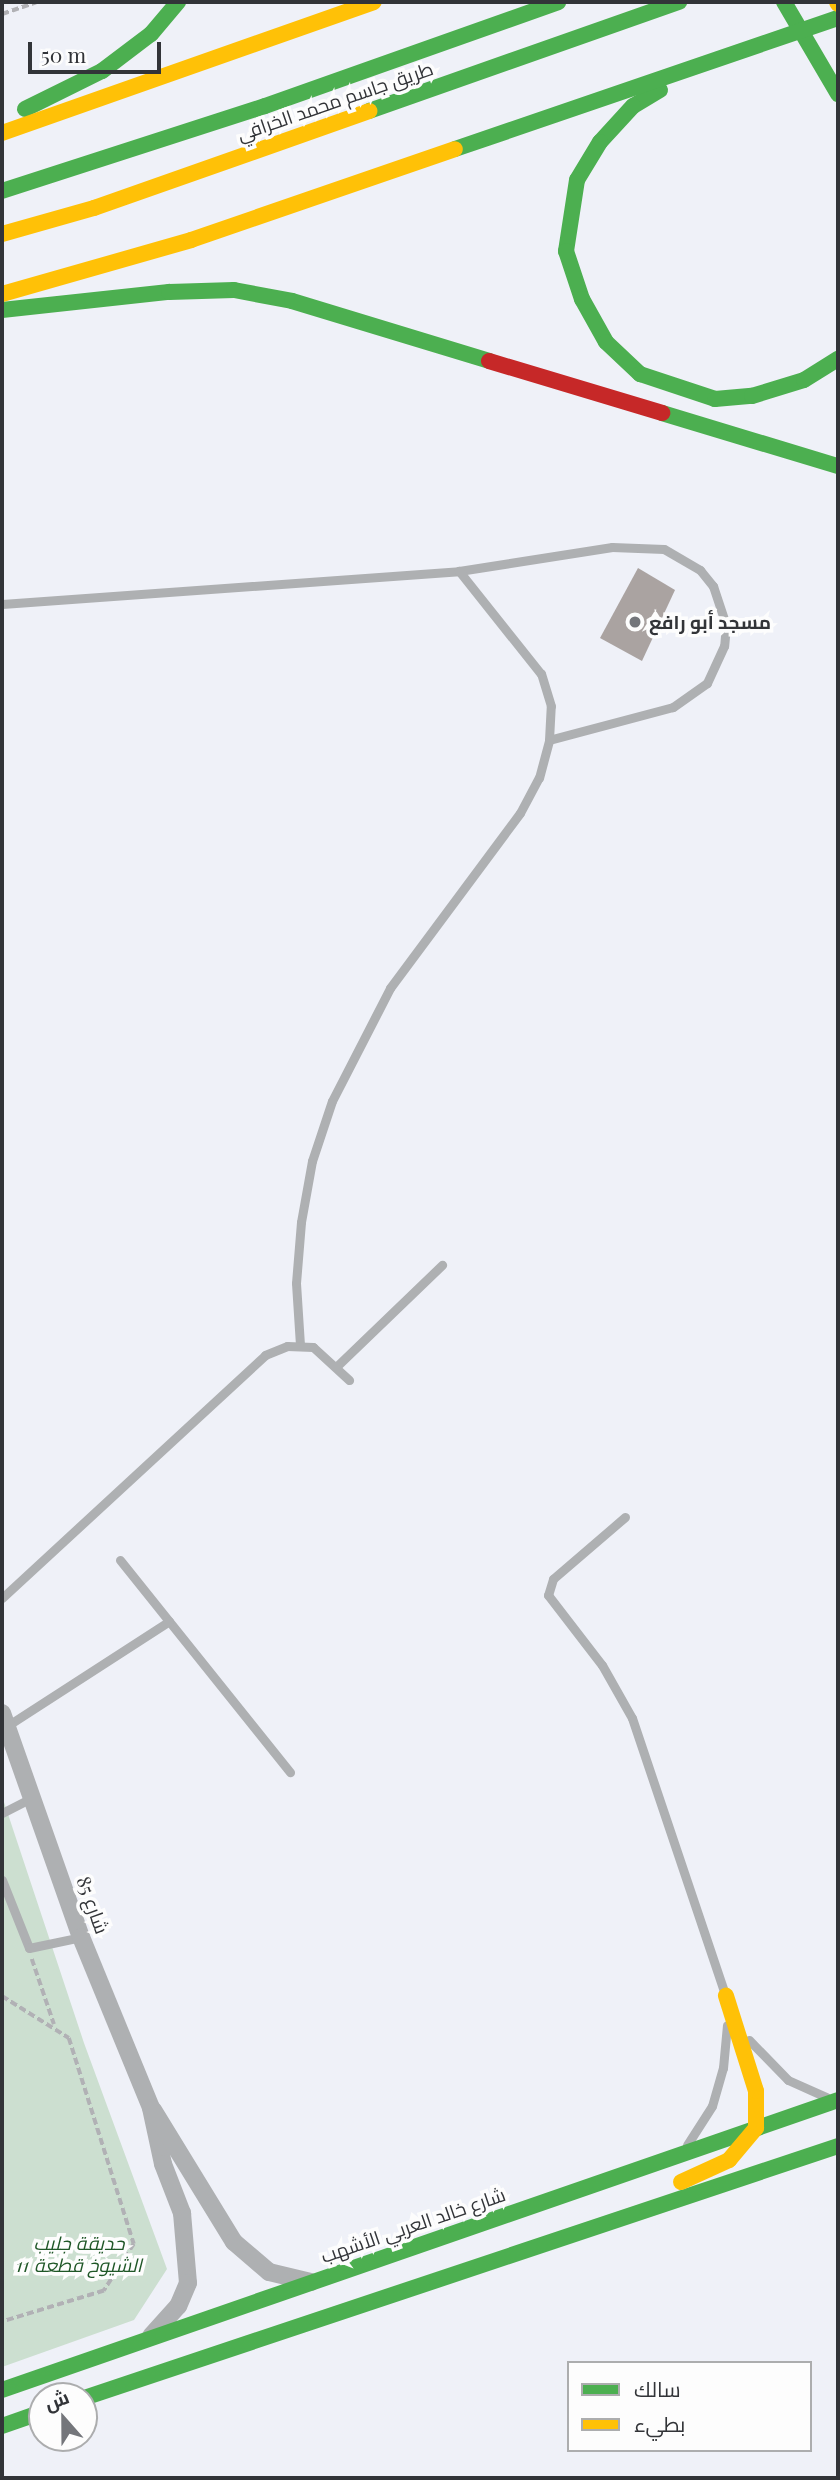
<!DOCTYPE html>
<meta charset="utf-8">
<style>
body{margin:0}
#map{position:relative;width:840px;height:2480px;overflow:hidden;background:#eff1f8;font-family:"Playfair Display",Cairo,serif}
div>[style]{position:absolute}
.green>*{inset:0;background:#ccdfd0}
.building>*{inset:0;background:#aaa3a1}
.path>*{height:3.5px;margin-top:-1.75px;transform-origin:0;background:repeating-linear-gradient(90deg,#b1b1b5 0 7px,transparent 0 10.5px)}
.lane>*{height:9px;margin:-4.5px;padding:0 4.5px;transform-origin:4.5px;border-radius:4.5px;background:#aeb0b2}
.street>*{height:18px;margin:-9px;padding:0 9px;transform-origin:9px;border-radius:9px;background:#aeb0b2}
.fast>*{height:16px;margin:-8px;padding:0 8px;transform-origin:8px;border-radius:8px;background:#4caf50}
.slow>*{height:16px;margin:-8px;padding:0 8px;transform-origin:8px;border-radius:8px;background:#ffc107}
.jam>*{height:16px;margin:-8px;padding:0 8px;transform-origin:8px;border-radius:8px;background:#c62828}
.dots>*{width:19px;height:19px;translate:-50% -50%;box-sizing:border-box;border:4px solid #fdfdfd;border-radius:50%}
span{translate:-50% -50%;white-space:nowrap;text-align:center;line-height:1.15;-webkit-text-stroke:7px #fdfdfd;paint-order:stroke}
.street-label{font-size:19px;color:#323438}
.poi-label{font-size:19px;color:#323438;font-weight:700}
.left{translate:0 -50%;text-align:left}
.park-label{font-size:19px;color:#1f5727;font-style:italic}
.frame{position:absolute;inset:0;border:4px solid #323438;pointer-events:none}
.legend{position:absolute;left:567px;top:2361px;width:245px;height:91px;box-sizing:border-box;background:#fdfdfd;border:2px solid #acadae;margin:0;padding:9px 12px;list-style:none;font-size:21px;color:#323438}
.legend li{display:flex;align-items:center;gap:14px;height:35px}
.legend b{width:35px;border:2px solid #acadae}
.north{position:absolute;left:28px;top:2382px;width:70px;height:70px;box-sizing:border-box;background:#fdfdfd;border:2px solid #acadae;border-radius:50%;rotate:339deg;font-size:19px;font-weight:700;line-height:28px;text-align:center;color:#323438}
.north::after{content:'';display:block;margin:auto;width:24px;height:32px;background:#74767b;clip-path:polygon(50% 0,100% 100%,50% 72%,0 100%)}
.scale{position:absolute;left:28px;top:42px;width:133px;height:32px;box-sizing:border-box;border:4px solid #323438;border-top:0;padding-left:9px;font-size:21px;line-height:24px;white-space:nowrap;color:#323438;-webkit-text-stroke:5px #fdfdfd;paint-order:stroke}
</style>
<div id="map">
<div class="green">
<div style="clip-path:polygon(2px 1796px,84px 2043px,167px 2269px,134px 2320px,2px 2367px)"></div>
</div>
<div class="building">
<div style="clip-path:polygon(638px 568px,675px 590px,642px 661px,600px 638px)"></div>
</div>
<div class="path">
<div style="left:2px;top:14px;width:36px;rotate:-19deg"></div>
<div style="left:32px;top:1959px;width:69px;rotate:71.3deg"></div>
<div style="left:2px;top:1996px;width:79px;rotate:32.1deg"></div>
<div style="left:69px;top:2038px;width:216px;rotate:72.5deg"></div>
<div style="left:134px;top:2244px;width:56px;rotate:122.6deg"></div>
<div style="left:104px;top:2291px;width:107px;rotate:163.1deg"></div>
</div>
<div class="lane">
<div style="left:2px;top:604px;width:458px;rotate:-4.1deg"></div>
<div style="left:459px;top:571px;width:155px;rotate:-8.9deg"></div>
<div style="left:612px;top:547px;width:52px;rotate:2.2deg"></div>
<div style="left:664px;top:549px;width:42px;rotate:30.3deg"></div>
<div style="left:700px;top:570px;width:21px;rotate:51deg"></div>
<div style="left:713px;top:586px;width:41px;rotate:71.6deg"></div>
<div style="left:726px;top:625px;width:21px;rotate:95deg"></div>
<div style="left:724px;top:646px;width:41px;rotate:114.7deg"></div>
<div style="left:707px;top:683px;width:42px;rotate:144.8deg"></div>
<div style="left:673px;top:707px;width:128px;rotate:165.1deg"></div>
<div style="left:300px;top:1345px;width:62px;rotate:-93.7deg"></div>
<div style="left:296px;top:1283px;width:61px;rotate:-85.3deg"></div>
<div style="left:301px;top:1222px;width:62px;rotate:-79.8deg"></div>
<div style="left:312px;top:1161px;width:63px;rotate:-71.6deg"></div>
<div style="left:332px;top:1101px;width:127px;rotate:-62.8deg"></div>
<div style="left:390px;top:988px;width:218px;rotate:-53.4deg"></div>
<div style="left:520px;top:813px;width:40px;rotate:-62deg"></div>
<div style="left:539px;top:778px;width:39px;rotate:-75deg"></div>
<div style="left:549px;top:740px;width:34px;rotate:-87deg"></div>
<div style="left:551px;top:706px;width:34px;rotate:-107deg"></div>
<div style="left:541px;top:674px;width:132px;rotate:-128.5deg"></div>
<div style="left:337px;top:1366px;width:146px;rotate:-43.9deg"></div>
<div style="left:625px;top:1517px;width:95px;rotate:139.3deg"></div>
<div style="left:553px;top:1579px;width:17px;rotate:107deg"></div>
<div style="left:548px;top:1595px;width:88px;rotate:52.4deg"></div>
<div style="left:602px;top:1665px;width:61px;rotate:60.5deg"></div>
<div style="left:632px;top:1718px;width:291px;rotate:71.4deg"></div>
<div style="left:120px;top:1560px;width:272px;rotate:51.3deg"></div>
<div style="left:2px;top:1598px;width:358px;rotate:-42.7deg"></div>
<div style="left:265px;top:1355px;width:24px;rotate:-22deg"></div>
<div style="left:287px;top:1346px;width:26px;rotate:2deg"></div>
<div style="left:313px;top:1347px;width:49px;rotate:42.5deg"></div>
<div style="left:7px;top:1726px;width:193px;rotate:-32.9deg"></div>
<div style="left:2px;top:1813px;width:34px;rotate:-27deg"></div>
<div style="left:2px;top:1880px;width:73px;rotate:68.3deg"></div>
<div style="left:29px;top:1948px;width:53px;rotate:-11.9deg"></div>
<div style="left:749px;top:2040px;width:56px;rotate:45.7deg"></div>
<div style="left:788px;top:2080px;width:42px;rotate:24.1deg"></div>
<div style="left:687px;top:2145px;width:46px;rotate:-57.3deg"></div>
<div style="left:712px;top:2106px;width:40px;rotate:-74deg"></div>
<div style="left:723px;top:2068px;width:43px;rotate:-84.7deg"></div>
</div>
<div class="street">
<div style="left:2px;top:1713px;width:238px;rotate:70.6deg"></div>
<div style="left:81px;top:1937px;width:185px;rotate:67.7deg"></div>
<div style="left:151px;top:2108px;width:57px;rotate:77.9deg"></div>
<div style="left:163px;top:2164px;width:53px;rotate:68.8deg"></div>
<div style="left:182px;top:2213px;width:70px;rotate:85.1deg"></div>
<div style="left:188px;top:2283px;width:25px;rotate:113deg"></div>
<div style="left:178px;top:2306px;width:40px;rotate:132deg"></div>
<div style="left:153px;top:2110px;width:155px;rotate:58.5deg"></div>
<div style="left:234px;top:2242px;width:46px;rotate:40.6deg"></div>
<div style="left:269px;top:2272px;width:43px;rotate:13.4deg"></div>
</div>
<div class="fast">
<div style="left:784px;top:2px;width:107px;rotate:59.6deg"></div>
<div style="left:660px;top:90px;width:31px;rotate:149deg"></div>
<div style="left:633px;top:106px;width:49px;rotate:132.5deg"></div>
<div style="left:600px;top:142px;width:44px;rotate:121.2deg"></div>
<div style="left:577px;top:180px;width:72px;rotate:98.8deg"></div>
<div style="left:566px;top:251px;width:51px;rotate:71.6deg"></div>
<div style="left:582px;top:299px;width:49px;rotate:60.8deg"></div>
<div style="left:606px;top:342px;width:47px;rotate:43.3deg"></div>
<div style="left:640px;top:374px;width:79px;rotate:18.4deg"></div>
<div style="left:715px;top:399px;width:37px;rotate:-5deg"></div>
<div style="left:752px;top:396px;width:54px;rotate:-17.1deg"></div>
<div style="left:804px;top:380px;width:40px;rotate:-32deg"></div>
<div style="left:25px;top:109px;width:86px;rotate:-26.3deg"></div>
<div style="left:102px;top:71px;width:61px;rotate:-37.1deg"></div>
<div style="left:151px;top:34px;width:42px;rotate:-49.8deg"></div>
<div style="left:369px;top:111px;width:329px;rotate:-19.4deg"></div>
<div style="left:455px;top:149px;width:405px;rotate:-18.9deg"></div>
<div style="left:2px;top:191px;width:276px;rotate:-17.9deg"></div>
<div style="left:265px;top:106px;width:311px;rotate:-19.5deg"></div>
<div style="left:2px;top:310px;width:168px;rotate:-6.2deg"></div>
<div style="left:169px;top:292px;width:65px;rotate:-1.8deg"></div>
<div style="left:234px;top:290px;width:59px;rotate:10.7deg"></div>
<div style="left:292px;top:301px;width:206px;rotate:16.9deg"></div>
<div style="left:662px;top:413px;width:184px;rotate:16.8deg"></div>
<div style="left:2px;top:2390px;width:885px;rotate:-19.13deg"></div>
<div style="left:84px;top:2398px;width:795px;rotate:-18.48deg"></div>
<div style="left:2px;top:2426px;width:42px;rotate:-19.3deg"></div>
</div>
<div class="slow">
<div style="left:837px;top:2px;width:2px;rotate:63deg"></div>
<div style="left:2px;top:133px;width:394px;rotate:-19.4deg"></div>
<div style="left:2px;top:234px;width:96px;rotate:-15.8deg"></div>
<div style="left:94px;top:208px;width:292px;rotate:-19.4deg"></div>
<div style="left:2px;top:294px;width:197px;rotate:-15.9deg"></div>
<div style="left:191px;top:240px;width:279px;rotate:-19deg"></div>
<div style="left:681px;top:2182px;width:53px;rotate:-24.6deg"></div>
<div style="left:729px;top:2160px;width:42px;rotate:-49.8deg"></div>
<div style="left:756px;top:2128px;width:37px;rotate:-90deg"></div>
<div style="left:756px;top:2091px;width:100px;rotate:-107.5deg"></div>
</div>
<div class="jam">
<div style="left:489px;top:361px;width:181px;rotate:16.7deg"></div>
</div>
<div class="dots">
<div style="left:635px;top:622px;background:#74767b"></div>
</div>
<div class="street-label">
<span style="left:335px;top:101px;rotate:-19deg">طريق جاسم محمد الخرافي</span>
<span style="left:93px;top:1905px;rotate:70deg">شارع 85</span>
<span style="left:413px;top:2225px;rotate:-19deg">شارع خالد العربي الأشهب</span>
</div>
<div class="poi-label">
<span class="left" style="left:649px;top:622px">مسجد أبو رافع</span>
</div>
<div class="park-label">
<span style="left:79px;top:2254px">حديقة جليب<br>الشيوخ قطعة 11</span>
</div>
<div class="frame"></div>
<ul class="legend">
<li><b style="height:9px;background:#4caf50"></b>سالك</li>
<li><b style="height:9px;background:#ffc107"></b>بطيء</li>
</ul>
<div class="north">ش</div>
<div class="scale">50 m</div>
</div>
